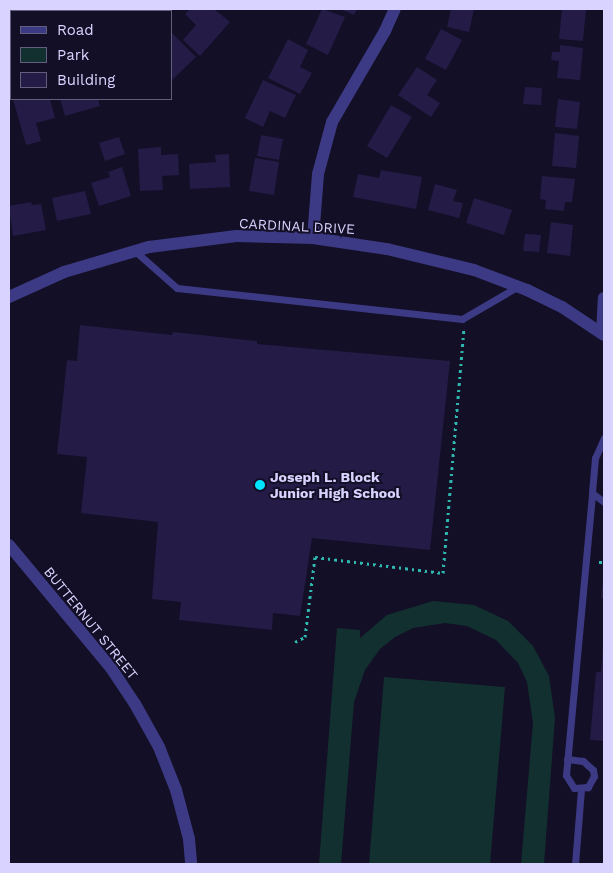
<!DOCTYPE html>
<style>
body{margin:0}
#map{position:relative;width:613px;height:873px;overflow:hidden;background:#130f26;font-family:"Work Sans",sans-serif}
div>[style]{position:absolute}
.green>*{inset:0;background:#12302f}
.building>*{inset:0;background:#241b47}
.path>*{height:3px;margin-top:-1.5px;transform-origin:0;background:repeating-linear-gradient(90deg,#2fb8b0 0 2.5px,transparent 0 6.5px)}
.service>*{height:7px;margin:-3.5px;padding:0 3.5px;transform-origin:3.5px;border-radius:3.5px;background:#3d3a85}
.minor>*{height:12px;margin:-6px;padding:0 6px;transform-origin:6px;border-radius:6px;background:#3d3a85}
.dots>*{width:14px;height:14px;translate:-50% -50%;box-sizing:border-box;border:2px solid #130f26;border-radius:50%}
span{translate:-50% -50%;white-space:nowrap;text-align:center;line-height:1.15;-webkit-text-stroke:4px #130f26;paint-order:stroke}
.street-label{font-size:14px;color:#d9d4ff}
.poi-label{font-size:14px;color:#d9d4ff;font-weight:700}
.left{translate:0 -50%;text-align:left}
.frame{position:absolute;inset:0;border:10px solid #d9d4ff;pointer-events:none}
.legend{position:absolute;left:10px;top:10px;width:162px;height:90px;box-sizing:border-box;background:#130f26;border:1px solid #625e7d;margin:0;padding:6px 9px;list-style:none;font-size:15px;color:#d9d4ff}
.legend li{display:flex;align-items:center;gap:10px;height:25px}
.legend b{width:25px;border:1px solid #625e7d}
</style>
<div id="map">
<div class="green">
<div style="clip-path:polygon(433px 601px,474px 605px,508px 621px,533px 646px,549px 676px,555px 718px,544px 864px,521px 864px,533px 723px,527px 682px,518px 663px,496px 640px,467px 626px,445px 623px,413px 628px,395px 637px,380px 649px,365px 670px,354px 702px,341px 864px,319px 864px,337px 628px,360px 630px,360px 638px,387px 615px)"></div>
<div style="clip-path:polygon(384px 677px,505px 687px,490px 864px,369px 864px)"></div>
</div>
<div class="building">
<div style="clip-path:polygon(190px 9px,214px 9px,230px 22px,200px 56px,183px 40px,196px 25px,185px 14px)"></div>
<div style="clip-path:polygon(322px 9px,345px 17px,328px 55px,306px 44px)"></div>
<div style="clip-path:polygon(340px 9px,357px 9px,354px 15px)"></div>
<div style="clip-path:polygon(451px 9px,474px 9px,469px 32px,447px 27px)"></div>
<div style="clip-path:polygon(562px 9px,586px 9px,583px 41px,559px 39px)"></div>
<div style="clip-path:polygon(441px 29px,462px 40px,446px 70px,425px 59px)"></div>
<div style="clip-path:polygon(171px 32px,196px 57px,171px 81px)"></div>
<div style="clip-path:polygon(288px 39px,308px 50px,300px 67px,312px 73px,300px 94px,268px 78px)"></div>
<div style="clip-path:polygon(560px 45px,583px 48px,580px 80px,557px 78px,559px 61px,551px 60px,552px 52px,560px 52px)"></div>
<div style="clip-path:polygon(417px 67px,437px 80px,427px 95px,440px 103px,431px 117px,398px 95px)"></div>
<div style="clip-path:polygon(263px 80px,296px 95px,285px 118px,270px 111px,263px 127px,245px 118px)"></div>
<div style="clip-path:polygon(525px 87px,542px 88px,541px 105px,523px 104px)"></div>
<div style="clip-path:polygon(13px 99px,50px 99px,55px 118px,36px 123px,41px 141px,26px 145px)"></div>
<div style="clip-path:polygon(60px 99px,98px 99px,100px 106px,65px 116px)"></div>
<div style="clip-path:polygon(558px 99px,580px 102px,577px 129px,555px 127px)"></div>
<div style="clip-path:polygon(391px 105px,412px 117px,387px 158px,367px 146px)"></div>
<div style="clip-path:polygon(555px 133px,579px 136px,576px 168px,552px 166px)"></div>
<div style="clip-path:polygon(261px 135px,283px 139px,279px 160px,257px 156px)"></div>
<div style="clip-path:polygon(119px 137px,125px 154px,105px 161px,99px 143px)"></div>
<div style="clip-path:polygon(161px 147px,161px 155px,178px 154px,179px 175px,162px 176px,163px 190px,140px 191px,138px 149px)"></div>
<div style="clip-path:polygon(229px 154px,230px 187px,190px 189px,189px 164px,216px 162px,215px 155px)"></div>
<div style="clip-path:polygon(255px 158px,279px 162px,274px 195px,249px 191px)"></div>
<div style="clip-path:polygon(122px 167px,131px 196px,99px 206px,91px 183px,110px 177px,108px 172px)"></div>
<div style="clip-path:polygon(381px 170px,422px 177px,416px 209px,353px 197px,358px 174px,379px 178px)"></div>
<div style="clip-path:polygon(542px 176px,575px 179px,572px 202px,565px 202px,564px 211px,545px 209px,546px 200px,540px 199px)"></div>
<div style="clip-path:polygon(435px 184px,457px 190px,453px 201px,463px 203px,459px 218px,428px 210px)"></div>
<div style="clip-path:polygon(85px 191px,91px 214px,57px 221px,52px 198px)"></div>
<div style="clip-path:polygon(474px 198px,512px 210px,504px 235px,466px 223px)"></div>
<div style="clip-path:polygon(31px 202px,32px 205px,41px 204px,46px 230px,13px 236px,9px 206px)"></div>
<div style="clip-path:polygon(551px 222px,573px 225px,570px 256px,547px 253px)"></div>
<div style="clip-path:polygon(525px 234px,541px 235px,539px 252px,523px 251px)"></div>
<div style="clip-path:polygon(80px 325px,172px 335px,173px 332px,257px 341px,257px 344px,450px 361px,430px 550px,312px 538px,300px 616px,273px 613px,272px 630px,179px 620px,181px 602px,152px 599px,158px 522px,81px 513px,87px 457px,57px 454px,67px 360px,77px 361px)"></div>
<div style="clip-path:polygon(603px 579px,604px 579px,604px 598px,601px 598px)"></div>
<div style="clip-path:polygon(603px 645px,604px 645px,604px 741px,590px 740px,596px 672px,601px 672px)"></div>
</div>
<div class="path">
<div style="left:599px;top:562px;width:5px"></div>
<div style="left:295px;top:642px;width:11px;rotate:-27deg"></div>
<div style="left:305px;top:637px;width:81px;rotate:-82.9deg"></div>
<div style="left:315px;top:557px;width:129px;rotate:7.1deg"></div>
<div style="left:443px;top:573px;width:245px;rotate:-85.1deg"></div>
</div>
<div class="service">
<div style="left:135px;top:251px;width:56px;rotate:41.4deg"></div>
<div style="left:177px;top:288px;width:287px;rotate:6.2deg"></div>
<div style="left:462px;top:319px;width:64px;rotate:-30.2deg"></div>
<div style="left:604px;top:438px;width:22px;rotate:114deg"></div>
<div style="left:595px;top:458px;width:35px;rotate:95deg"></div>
<div style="left:592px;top:493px;width:15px;rotate:37deg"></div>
<div style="left:567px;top:759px;width:16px;rotate:7deg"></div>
<div style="left:583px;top:761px;width:13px;rotate:42deg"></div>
<div style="left:593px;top:770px;width:6px;rotate:81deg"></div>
<div style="left:594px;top:776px;width:13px;rotate:119deg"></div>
<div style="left:588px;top:787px;width:14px;rotate:176deg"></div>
<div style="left:574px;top:788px;width:15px;rotate:-122deg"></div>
<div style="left:566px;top:775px;width:283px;rotate:-84.7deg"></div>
<div style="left:575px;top:864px;width:75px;rotate:-85.4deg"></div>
</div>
<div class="minor">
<div style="left:118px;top:11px;width:4px;rotate:-27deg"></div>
<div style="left:9px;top:30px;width:8px;rotate:76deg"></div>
<div style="left:313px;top:238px;width:64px;rotate:-85.5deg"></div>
<div style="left:318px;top:174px;width:54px;rotate:-74.9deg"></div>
<div style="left:332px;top:122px;width:105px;rotate:-59.8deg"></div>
<div style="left:385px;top:31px;width:24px;rotate:-66deg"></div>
<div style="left:9px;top:297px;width:60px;rotate:-24.4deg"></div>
<div style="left:64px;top:272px;width:89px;rotate:-16.4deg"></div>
<div style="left:149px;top:247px;width:88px;rotate:-7.2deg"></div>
<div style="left:236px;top:236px;width:77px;rotate:1.5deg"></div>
<div style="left:313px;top:238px;width:75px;rotate:8.5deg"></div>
<div style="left:387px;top:249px;width:89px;rotate:13.6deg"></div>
<div style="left:474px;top:270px;width:57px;rotate:20.7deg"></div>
<div style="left:527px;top:290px;width:39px;rotate:26deg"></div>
<div style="left:562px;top:307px;width:50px;rotate:33.7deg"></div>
<div style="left:602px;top:333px;width:35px;rotate:-87deg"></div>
<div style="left:9px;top:545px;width:160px;rotate:50.3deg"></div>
<div style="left:111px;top:668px;width:43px;rotate:56.3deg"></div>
<div style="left:135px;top:704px;width:49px;rotate:60.8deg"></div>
<div style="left:159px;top:747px;width:46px;rotate:68.4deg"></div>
<div style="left:176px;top:790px;width:51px;rotate:75.1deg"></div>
<div style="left:189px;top:839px;width:25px;rotate:85deg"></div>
</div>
<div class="dots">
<div style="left:260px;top:485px;background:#00e5ff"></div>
</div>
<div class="street-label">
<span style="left:297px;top:226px;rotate:3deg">CARDINAL DRIVE</span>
<span style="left:91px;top:623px;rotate:51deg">BUTTERNUT STREET</span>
</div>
<div class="poi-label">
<span class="left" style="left:270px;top:485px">Joseph L. Block<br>Junior High School</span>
</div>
<div class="frame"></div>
<ul class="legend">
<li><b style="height:6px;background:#3d3a85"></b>Road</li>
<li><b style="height:14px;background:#12302f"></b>Park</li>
<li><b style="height:14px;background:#241b47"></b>Building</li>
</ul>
</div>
